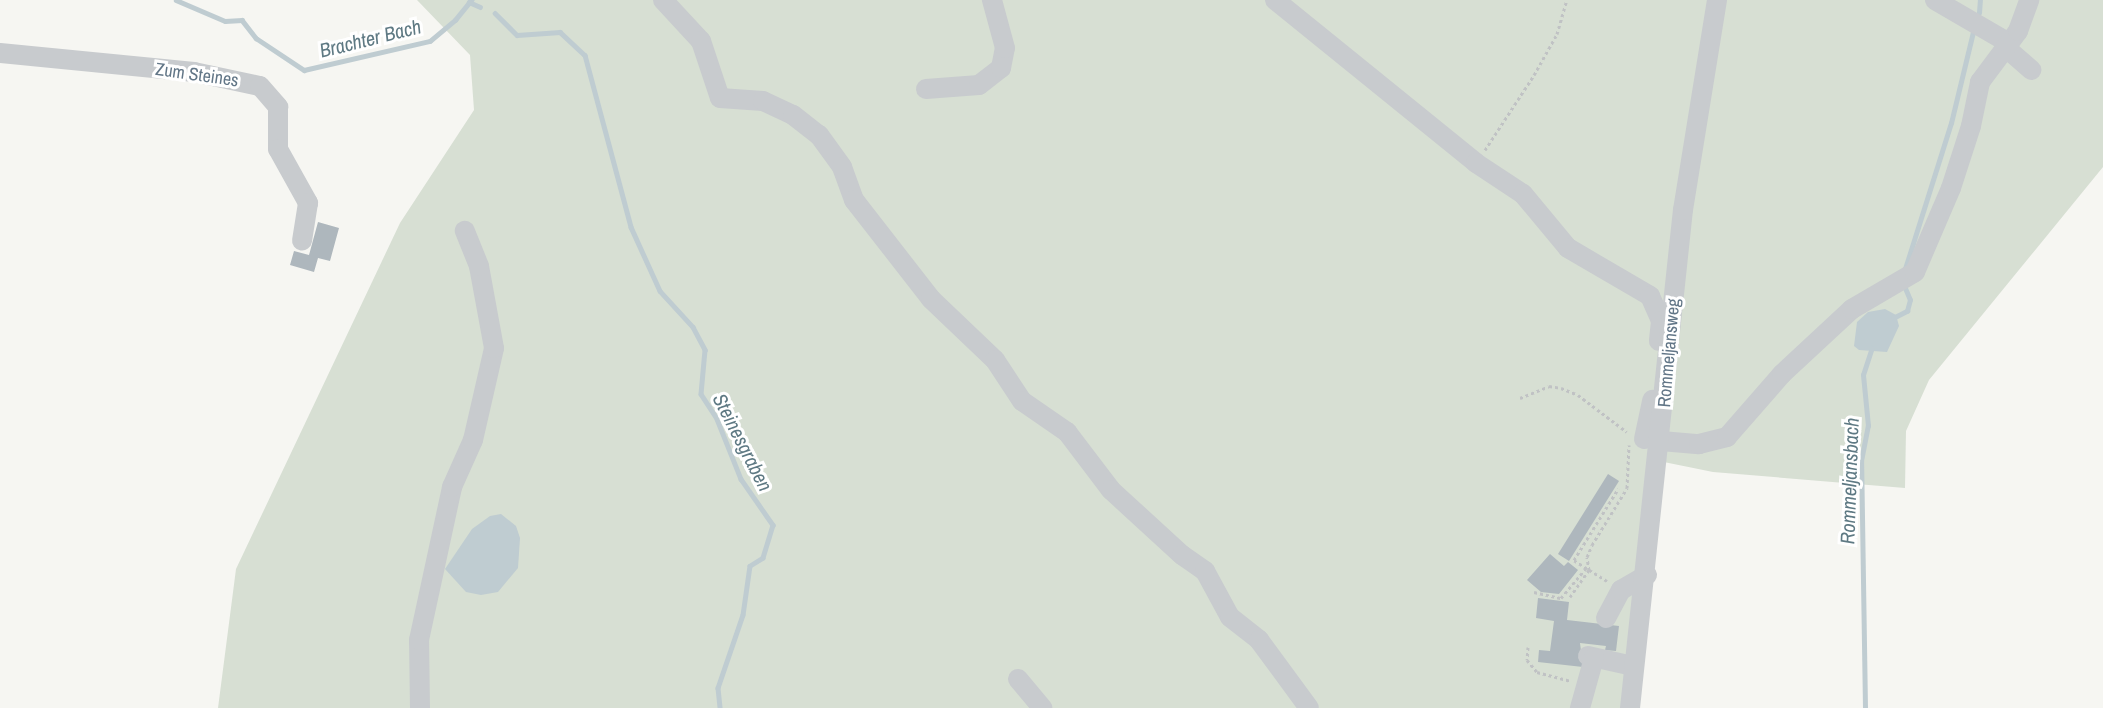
<!DOCTYPE html>
<style>
body{margin:0}
#map{position:relative;width:2103px;height:708px;overflow:hidden;background:#f6f6f2;font-family:"Archivo Narrow",sans-serif}
div>[style]{position:absolute}
.green>*{inset:0;background:#d7dfd3}
.water>*{inset:0;background:#bfccd1}
.stream>*{height:4.5px;margin:-2.25px;padding:0 2.25px;transform-origin:2.25px;border-radius:2.25px;background:#bfccd1}
.building>*{inset:0;background:#aeb7bd}
.path>*{height:3px;margin-top:-1.5px;transform-origin:0;background:repeating-linear-gradient(90deg,#c0c2c4 0 3px,transparent 0 6px)}
.minor>*{height:20px;margin:-10px;padding:0 10px;transform-origin:10px;border-radius:10px;background:#c8cbce}
span{translate:-50% -50%;white-space:nowrap;text-align:center;line-height:1.15;-webkit-text-stroke:6px #fff;paint-order:stroke}
.street-label{font-size:18px;color:#627687}
.water-label{font-size:20px;color:#5e7983;font-style:italic}
</style>
<div id="map">
<div class="green">
<div style="clip-path:polygon(417px 0,2103px 0,2103px 167px,1929px 380px,1906px 431px,1905px 488px,1713px 472px,1654px 460px,1622px 708px,218px 708px,236px 569px,400px 223px,474px 110px,470px 55px)"></div>
</div>
<div class="water">
<div style="clip-path:polygon(1885px 309px,1896px 315px,1899px 326px,1887px 352px,1859px 350px,1854px 346px,1857px 322px,1868px 312px)"></div>
<div style="clip-path:polygon(501px 514px,516px 526px,520px 538px,518px 568px,498px 592px,481px 595px,466px 592px,445px 569px,472px 529px,490px 516px)"></div>
</div>
<div class="stream">
<div style="left:176px;top:0;width:53px;rotate:23.2deg"></div>
<div style="left:225px;top:21px;width:17px;rotate:-3deg"></div>
<div style="left:242px;top:20px;width:23px;rotate:52deg"></div>
<div style="left:256px;top:38px;width:58px;rotate:33.7deg"></div>
<div style="left:304px;top:70px;width:129px;rotate:-13deg"></div>
<div style="left:430px;top:41px;width:33px;rotate:-40deg"></div>
<div style="left:455px;top:20px;width:26px;rotate:-51deg"></div>
<div style="left:469px;top:2px;width:12px;rotate:24deg"></div>
<div style="left:495px;top:13px;width:31px;rotate:45deg"></div>
<div style="left:517px;top:35px;width:43px;rotate:-4deg"></div>
<div style="left:560px;top:32px;width:34px;rotate:43deg"></div>
<div style="left:585px;top:55px;width:178px;rotate:75deg"></div>
<div style="left:631px;top:227px;width:70px;rotate:65.6deg"></div>
<div style="left:660px;top:291px;width:49px;rotate:47.5deg"></div>
<div style="left:693px;top:327px;width:26px;rotate:62deg"></div>
<div style="left:705px;top:350px;width:44px;rotate:95.2deg"></div>
<div style="left:701px;top:394px;width:30px;rotate:57deg"></div>
<div style="left:717px;top:419px;width:65px;rotate:68.2deg"></div>
<div style="left:741px;top:479px;width:56px;rotate:55.2deg"></div>
<div style="left:773px;top:525px;width:34px;rotate:107deg"></div>
<div style="left:763px;top:558px;width:15px;rotate:148deg"></div>
<div style="left:750px;top:566px;width:49px;rotate:98.1deg"></div>
<div style="left:743px;top:615px;width:77px;rotate:108.9deg"></div>
<div style="left:718px;top:688px;width:20px;rotate:84deg"></div>
<div style="left:1979px;top:13px;width:13px;rotate:-86deg"></div>
<div style="left:1904px;top:272px;width:156px;rotate:-72.5deg"></div>
<div style="left:1951px;top:123px;width:94px;rotate:-76.4deg"></div>
<div style="left:1893px;top:318px;width:16px;rotate:-27deg"></div>
<div style="left:1907px;top:311px;width:11px;rotate:-75deg"></div>
<div style="left:1910px;top:300px;width:15px;rotate:-113deg"></div>
<div style="left:1865px;top:708px;width:247px;rotate:-90.9deg"></div>
<div style="left:1861px;top:461px;width:36px;rotate:-79deg"></div>
<div style="left:1868px;top:426px;width:51px;rotate:-95.6deg"></div>
<div style="left:1863px;top:375px;width:28px;rotate:-72deg"></div>
</div>
<div class="building">
<div style="clip-path:polygon(318px 222px,339px 228px,330px 261px,318px 258px,314px 272px,290px 265px,294px 251px,309px 255px)"></div>
<div style="clip-path:polygon(1608px 474px,1619px 481px,1569px 561px,1558px 554px)"></div>
<div style="clip-path:polygon(1550px 554px,1564px 566px,1568px 562px,1578px 570px,1559px 594px,1541px 592px,1527px 580px)"></div>
<div style="clip-path:polygon(1538px 598px,1569px 602px,1567px 620px,1619px 626px,1616px 651px,1605px 650px,1606px 646px,1580px 643px,1583px 667px,1538px 662px,1539px 650px,1550px 651px,1554px 621px,1536px 618px)"></div>
</div>
<div class="path">
<div style="left:1485px;top:150px;width:90px;rotate:-56.8deg"></div>
<div style="left:1534px;top:75px;width:47px;rotate:-60.7deg"></div>
<div style="left:1557px;top:34px;width:35px;rotate:-74deg"></div>
<div style="left:1520px;top:398px;width:31px;rotate:-22deg"></div>
<div style="left:1549px;top:386px;width:12px;rotate:9deg"></div>
<div style="left:1561px;top:388px;width:18px;rotate:22deg"></div>
<div style="left:1578px;top:395px;width:61px;rotate:37.1deg"></div>
<div style="left:1607px;top:581px;width:39px;rotate:-148deg"></div>
<div style="left:1574px;top:560px;width:84px;rotate:-58.2deg"></div>
<div style="left:1534px;top:592px;width:28px;rotate:13deg"></div>
<div style="left:1561px;top:598px;width:39px;rotate:-50deg"></div>
<div style="left:1570px;top:597px;width:33px;rotate:-55deg"></div>
<div style="left:1589px;top:570px;width:13px;rotate:-99deg"></div>
<div style="left:1587px;top:557px;width:13px;rotate:-67deg"></div>
<div style="left:1592px;top:545px;width:67px;rotate:-58.4deg"></div>
<div style="left:1627px;top:488px;width:43px;rotate:-87.3deg"></div>
<div style="left:1528px;top:647px;width:13px;rotate:94deg"></div>
<div style="left:1527px;top:660px;width:16px;rotate:50deg"></div>
<div style="left:1537px;top:672px;width:34px;rotate:15deg"></div>
</div>
<div class="minor">
<div style="left:663px;top:0;width:56px;rotate:47.2deg"></div>
<div style="left:701px;top:41px;width:60px;rotate:71.6deg"></div>
<div style="left:720px;top:98px;width:43px;rotate:4deg"></div>
<div style="left:763px;top:101px;width:33px;rotate:25deg"></div>
<div style="left:793px;top:115px;width:33px;rotate:38deg"></div>
<div style="left:819px;top:135px;width:39px;rotate:54deg"></div>
<div style="left:842px;top:167px;width:35px;rotate:70deg"></div>
<div style="left:854px;top:200px;width:125px;rotate:52.1deg"></div>
<div style="left:931px;top:299px;width:88px;rotate:43.6deg"></div>
<div style="left:995px;top:360px;width:49px;rotate:56.6deg"></div>
<div style="left:1022px;top:401px;width:55px;rotate:34.6deg"></div>
<div style="left:1067px;top:432px;width:73px;rotate:52.8deg"></div>
<div style="left:1111px;top:490px;width:96px;rotate:42.5deg"></div>
<div style="left:1182px;top:555px;width:28px;rotate:35deg"></div>
<div style="left:1205px;top:571px;width:52px;rotate:61.5deg"></div>
<div style="left:1230px;top:617px;width:37px;rotate:38deg"></div>
<div style="left:1259px;top:640px;width:84px;rotate:53.7deg"></div>
<div style="left:1275px;top:0;width:259px;rotate:39deg"></div>
<div style="left:1476px;top:163px;width:56px;rotate:33.4deg"></div>
<div style="left:1523px;top:194px;width:70px;rotate:50.2deg"></div>
<div style="left:1568px;top:248px;width:95px;rotate:30.3deg"></div>
<div style="left:1650px;top:296px;width:27px;rotate:66deg"></div>
<div style="left:1661px;top:321px;width:20px;rotate:96deg"></div>
<div style="left:1935px;top:0;width:86px;rotate:30.2deg"></div>
<div style="left:2005px;top:47px;width:35px;rotate:41deg"></div>
<div style="left:0;top:53px;width:195px;rotate:5.6deg"></div>
<div style="left:194px;top:72px;width:67px;rotate:12deg"></div>
<div style="left:260px;top:86px;width:28px;rotate:49deg"></div>
<div style="left:278px;top:107px;width:42px;rotate:90deg"></div>
<div style="left:278px;top:149px;width:62px;rotate:60.9deg"></div>
<div style="left:308px;top:203px;width:38px;rotate:99deg"></div>
<div style="left:926px;top:89px;width:53px;rotate:-4.3deg"></div>
<div style="left:979px;top:85px;width:28px;rotate:-38deg"></div>
<div style="left:1001px;top:68px;width:20px;rotate:-79deg"></div>
<div style="left:1005px;top:48px;width:50px;rotate:-105.2deg"></div>
<div style="left:1644px;top:439px;width:40px;rotate:-78deg"></div>
<div style="left:1661px;top:441px;width:38px;rotate:5deg"></div>
<div style="left:1699px;top:444px;width:29px;rotate:-14deg"></div>
<div style="left:1727px;top:437px;width:84px;rotate:-48.9deg"></div>
<div style="left:1782px;top:374px;width:96px;rotate:-42.9deg"></div>
<div style="left:1852px;top:309px;width:73px;rotate:-30.4deg"></div>
<div style="left:1915px;top:272px;width:91px;rotate:-66.8deg"></div>
<div style="left:1951px;top:188px;width:65px;rotate:-72.1deg"></div>
<div style="left:1971px;top:126px;width:45px;rotate:-78.4deg"></div>
<div style="left:1980px;top:82px;width:64px;rotate:-53.3deg"></div>
<div style="left:2018px;top:31px;width:33px;rotate:-70deg"></div>
<div style="left:1606px;top:618px;width:32px;rotate:-62deg"></div>
<div style="left:1621px;top:590px;width:30px;rotate:-30deg"></div>
<div style="left:1588px;top:656px;width:46px;rotate:12.5deg"></div>
<div style="left:1018px;top:679px;width:38px;rotate:50deg"></div>
<div style="left:420px;top:708px;width:68px;rotate:-90.8deg"></div>
<div style="left:419px;top:640px;width:157px;rotate:-77.8deg"></div>
<div style="left:452px;top:487px;width:51px;rotate:-65.9deg"></div>
<div style="left:473px;top:440px;width:94px;rotate:-77.1deg"></div>
<div style="left:494px;top:348px;width:83px;rotate:-100.4deg"></div>
<div style="left:479px;top:266px;width:38px;rotate:-112deg"></div>
<div style="left:1580px;top:708px;width:52px;rotate:-74.4deg"></div>
<div style="left:1630px;top:708px;width:501px;rotate:-83.93deg"></div>
<div style="left:1683px;top:210px;width:213px;rotate:-80.8deg"></div>
</div>
<div class="street-label">
<span style="left:197px;top:75px;rotate:8deg">Zum Steines</span>
<span style="left:1669px;top:353px;rotate:-85deg">Rommeljansweg</span>
</div>
<div class="water-label">
<span style="left:370px;top:38px;rotate:-14deg">Brachter Bach</span>
<span style="left:743px;top:442px;rotate:63deg">Steinesgraben</span>
<span style="left:1849px;top:481px;rotate:-88deg">Rommeljansbach</span>
</div>
</div>
